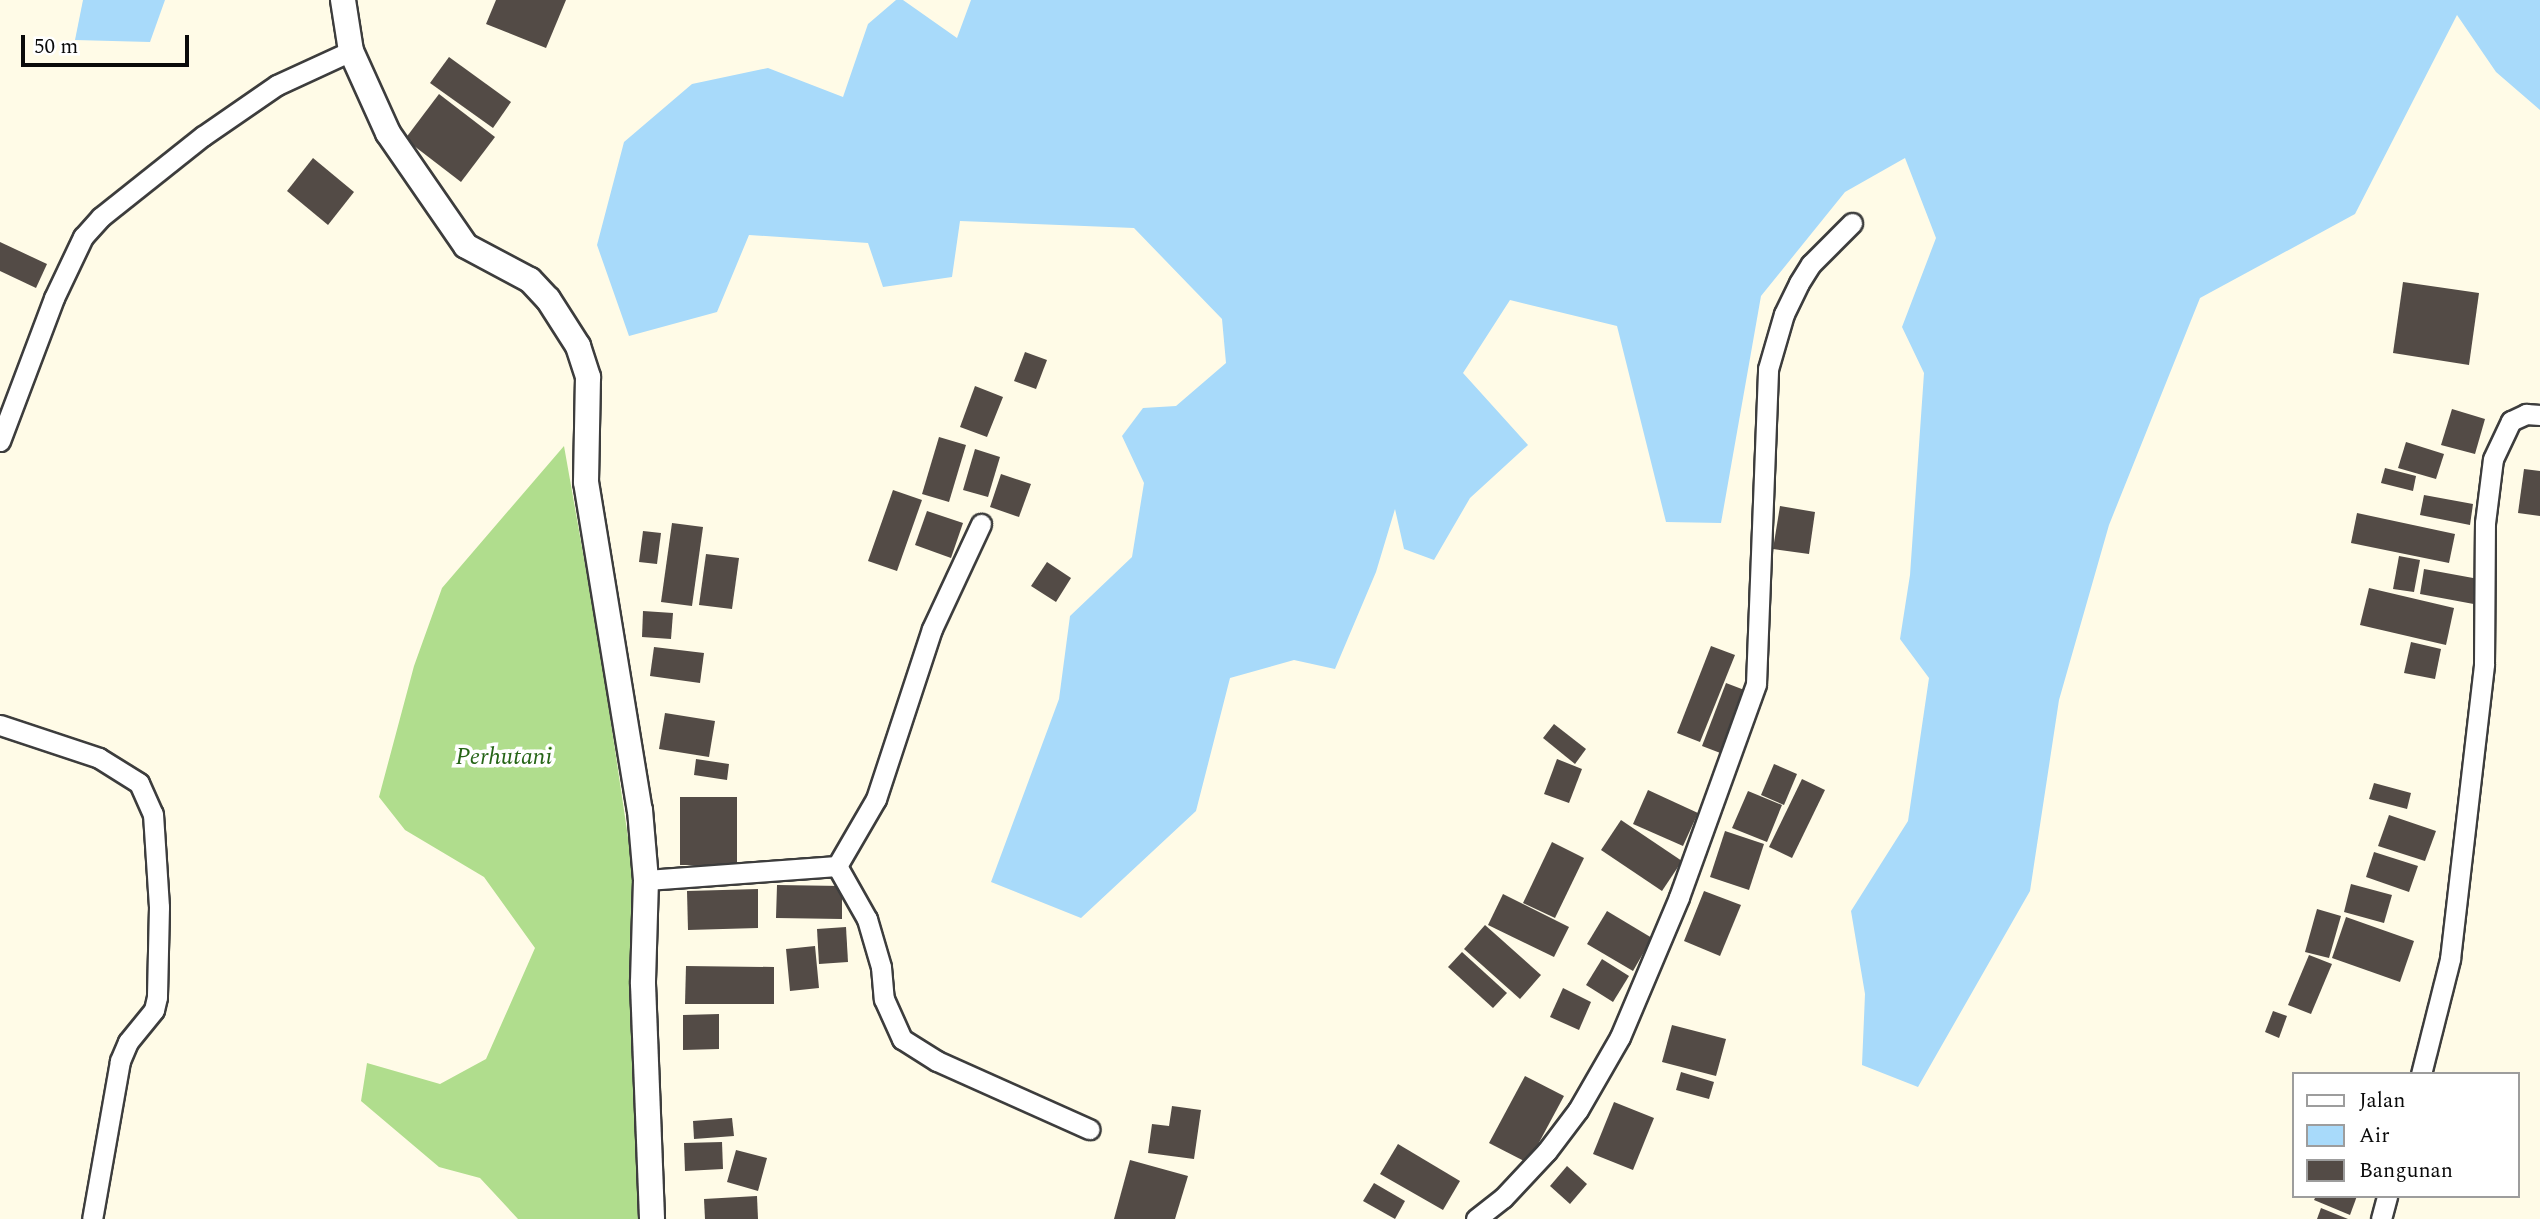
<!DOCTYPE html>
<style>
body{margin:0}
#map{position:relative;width:2540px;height:1219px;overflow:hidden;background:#fffbe7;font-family:Spectral,serif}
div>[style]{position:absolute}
.forest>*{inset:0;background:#b0dd8d}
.water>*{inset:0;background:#a8dafa}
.building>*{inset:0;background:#534b46}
.roads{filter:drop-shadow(2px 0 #3d3d3d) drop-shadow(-2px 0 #3d3d3d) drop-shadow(0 2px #3d3d3d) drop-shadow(0 -2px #3d3d3d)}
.minor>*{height:19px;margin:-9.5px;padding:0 9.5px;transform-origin:9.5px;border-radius:9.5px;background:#fff}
.tertiary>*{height:24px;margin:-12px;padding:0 12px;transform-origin:12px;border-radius:12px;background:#fff}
span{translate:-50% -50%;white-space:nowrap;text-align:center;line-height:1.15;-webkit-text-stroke:7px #fff;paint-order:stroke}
.park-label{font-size:24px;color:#266517;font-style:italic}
.legend{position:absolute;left:2292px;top:1072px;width:228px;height:126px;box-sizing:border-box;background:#fff;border:2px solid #9d9d9d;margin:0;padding:9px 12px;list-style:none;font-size:21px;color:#0a0a0a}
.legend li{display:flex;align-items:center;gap:14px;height:35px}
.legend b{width:35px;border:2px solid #9d9d9d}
.scale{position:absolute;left:21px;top:35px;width:168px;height:32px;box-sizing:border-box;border:4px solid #0a0a0a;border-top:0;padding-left:9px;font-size:21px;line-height:24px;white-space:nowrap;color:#0a0a0a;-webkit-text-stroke:5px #fff;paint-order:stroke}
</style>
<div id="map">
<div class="forest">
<div style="clip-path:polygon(564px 446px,600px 649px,632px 864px,638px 1219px,518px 1219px,480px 1178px,439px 1167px,361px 1101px,367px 1063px,440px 1084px,486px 1059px,535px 948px,484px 877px,405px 830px,379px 797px,414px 666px,442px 588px)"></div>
</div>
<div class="water">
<div style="clip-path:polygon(83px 0,165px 0,150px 42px,75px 40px)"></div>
<div style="clip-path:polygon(896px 0,903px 0,957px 38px,971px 0,2540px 0,2540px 110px,2496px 72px,2457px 15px,2355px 214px,2200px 298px,2109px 525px,2059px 700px,2030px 891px,1918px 1087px,1862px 1065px,1865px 994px,1851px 911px,1908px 821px,1929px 678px,1900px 639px,1910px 575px,1924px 373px,1902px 327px,1936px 238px,1905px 158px,1845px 192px,1761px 296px,1721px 523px,1666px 522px,1617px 326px,1510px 300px,1463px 373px,1528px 445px,1470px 498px,1434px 560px,1404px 549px,1395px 509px,1376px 572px,1335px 669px,1294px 660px,1230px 678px,1196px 811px,1081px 918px,991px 882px,1059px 699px,1070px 616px,1132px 557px,1144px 483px,1122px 436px,1143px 408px,1176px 406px,1226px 363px,1222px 319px,1134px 228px,960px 221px,952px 277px,883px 287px,868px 243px,749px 235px,717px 312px,629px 336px,597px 245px,624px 142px,692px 84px,768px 68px,843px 97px,868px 24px)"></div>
</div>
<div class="building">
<div style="clip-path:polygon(496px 0,566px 0,546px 48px,486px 24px)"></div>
<div style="clip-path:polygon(449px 57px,511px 102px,493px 128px,430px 83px)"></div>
<div style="clip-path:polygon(439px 94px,495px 137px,461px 182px,405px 139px)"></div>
<div style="clip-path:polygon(313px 158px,354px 192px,328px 225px,287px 191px)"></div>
<div style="clip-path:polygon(0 242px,47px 264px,36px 288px,0 271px)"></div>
<div style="clip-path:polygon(2403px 282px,2479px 293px,2469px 365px,2393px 353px)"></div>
<div style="clip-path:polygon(1025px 352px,1047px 360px,1036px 389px,1014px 381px)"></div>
<div style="clip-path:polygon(975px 386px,1003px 397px,987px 437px,960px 427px)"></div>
<div style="clip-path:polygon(2452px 409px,2485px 419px,2475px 454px,2441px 445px)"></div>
<div style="clip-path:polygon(939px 437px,966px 445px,949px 502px,922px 494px)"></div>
<div style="clip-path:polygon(2406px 442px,2444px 454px,2436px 479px,2398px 468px)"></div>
<div style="clip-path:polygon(975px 449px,1000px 457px,988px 497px,963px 490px)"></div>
<div style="clip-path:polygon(2385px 468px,2416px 476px,2413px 491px,2381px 483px)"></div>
<div style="clip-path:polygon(2524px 469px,2540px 471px,2540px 516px,2518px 513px)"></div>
<div style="clip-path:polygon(1001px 474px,1031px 484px,1019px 517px,990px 507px)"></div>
<div style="clip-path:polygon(893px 490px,922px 500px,897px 571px,868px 561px)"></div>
<div style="clip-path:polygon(2424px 495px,2473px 504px,2470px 525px,2420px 515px)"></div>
<div style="clip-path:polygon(1780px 506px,1815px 512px,1809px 554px,1773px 549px)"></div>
<div style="clip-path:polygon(927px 511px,963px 523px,951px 558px,915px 545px)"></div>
<div style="clip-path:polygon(2357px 513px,2455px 534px,2449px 563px,2351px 543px)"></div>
<div style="clip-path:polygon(672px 523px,703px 527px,692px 606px,661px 602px)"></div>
<div style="clip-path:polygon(643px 531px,661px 533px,657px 564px,639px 562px)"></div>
<div style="clip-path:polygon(706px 554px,739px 558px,732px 609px,699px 605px)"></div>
<div style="clip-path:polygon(2399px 556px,2420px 560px,2414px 592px,2393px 589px)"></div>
<div style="clip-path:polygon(1047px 562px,1071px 578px,1056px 602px,1031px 586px)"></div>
<div style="clip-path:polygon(2424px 569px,2484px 580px,2479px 605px,2420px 594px)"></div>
<div style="clip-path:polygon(2369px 588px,2454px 608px,2446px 645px,2360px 625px)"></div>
<div style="clip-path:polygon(643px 611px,673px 613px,671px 639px,642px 637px)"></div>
<div style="clip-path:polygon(2411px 642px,2441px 649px,2435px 679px,2404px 673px)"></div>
<div style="clip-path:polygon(1711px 646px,1735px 655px,1700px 742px,1677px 733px)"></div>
<div style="clip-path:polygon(654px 647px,704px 653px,700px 683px,650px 676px)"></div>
<div style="clip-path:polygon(1726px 683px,1747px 691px,1723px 754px,1702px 746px)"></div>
<div style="clip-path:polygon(665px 713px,715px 721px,709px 757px,659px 749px)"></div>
<div style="clip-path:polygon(1554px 724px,1586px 749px,1575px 764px,1543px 738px)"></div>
<div style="clip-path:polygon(696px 759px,729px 764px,727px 780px,694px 775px)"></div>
<div style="clip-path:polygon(1557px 759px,1582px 769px,1569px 803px,1544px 794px)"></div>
<div style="clip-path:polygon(1774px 764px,1797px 774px,1784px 805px,1761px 795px)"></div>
<div style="clip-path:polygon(1802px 779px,1825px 790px,1792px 858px,1769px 847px)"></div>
<div style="clip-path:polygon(2374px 783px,2411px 793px,2407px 809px,2369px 799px)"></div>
<div style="clip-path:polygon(1648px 790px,1698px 813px,1683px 846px,1633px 824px)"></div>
<div style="clip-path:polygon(1748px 791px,1782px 805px,1767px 842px,1732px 828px)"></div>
<div style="clip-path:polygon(680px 797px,737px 797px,737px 865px,680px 865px)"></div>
<div style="clip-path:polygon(2389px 815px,2436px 831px,2425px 861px,2378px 846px)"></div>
<div style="clip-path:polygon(1621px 820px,1682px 861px,1662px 891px,1601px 850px)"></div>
<div style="clip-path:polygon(1725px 831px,1764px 844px,1749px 890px,1710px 877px)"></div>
<div style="clip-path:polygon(1552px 842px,1584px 858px,1555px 918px,1523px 903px)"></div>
<div style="clip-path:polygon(2374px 852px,2418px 866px,2409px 892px,2366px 877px)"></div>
<div style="clip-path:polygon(2351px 884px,2392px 895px,2384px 923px,2344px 912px)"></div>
<div style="clip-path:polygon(777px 885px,842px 886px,842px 919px,776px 918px)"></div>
<div style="clip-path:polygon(758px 889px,758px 928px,688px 930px,687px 891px)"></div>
<div style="clip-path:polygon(1704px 891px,1741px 905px,1720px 956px,1684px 941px)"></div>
<div style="clip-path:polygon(1503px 894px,1569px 927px,1554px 957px,1488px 925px)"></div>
<div style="clip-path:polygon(2317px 909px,2341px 916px,2329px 958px,2305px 952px)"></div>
<div style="clip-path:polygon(1607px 911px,1652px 938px,1633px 971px,1587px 944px)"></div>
<div style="clip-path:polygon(2346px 917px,2414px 941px,2400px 982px,2332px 958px)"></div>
<div style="clip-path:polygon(1485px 925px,1541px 975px,1520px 999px,1464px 949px)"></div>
<div style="clip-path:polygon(846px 927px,848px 962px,819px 964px,817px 929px)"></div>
<div style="clip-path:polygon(815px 946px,819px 988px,790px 991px,786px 949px)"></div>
<div style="clip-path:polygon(1462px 952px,1507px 993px,1493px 1008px,1448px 967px)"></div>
<div style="clip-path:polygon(2309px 955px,2332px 964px,2311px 1014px,2288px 1005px)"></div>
<div style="clip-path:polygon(1602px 959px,1629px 976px,1613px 1002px,1586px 985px)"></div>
<div style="clip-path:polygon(686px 966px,774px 967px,774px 1004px,685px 1004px)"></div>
<div style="clip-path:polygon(1563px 988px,1591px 1002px,1579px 1030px,1550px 1017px)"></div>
<div style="clip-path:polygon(2273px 1011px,2287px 1016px,2279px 1038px,2265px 1032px)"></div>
<div style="clip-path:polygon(719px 1014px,719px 1049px,683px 1050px,683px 1015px)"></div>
<div style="clip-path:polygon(1672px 1025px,1726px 1039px,1716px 1076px,1662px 1062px)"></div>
<div style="clip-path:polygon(1681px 1072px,1714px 1082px,1709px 1099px,1676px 1090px)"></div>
<div style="clip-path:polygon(1525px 1076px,1564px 1096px,1528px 1163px,1489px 1143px)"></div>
<div style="clip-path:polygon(1614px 1102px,1654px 1118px,1633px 1170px,1593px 1154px)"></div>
<div style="clip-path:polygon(1172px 1106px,1201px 1110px,1194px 1159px,1148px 1153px,1152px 1124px,1169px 1126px)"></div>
<div style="clip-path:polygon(732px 1118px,734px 1136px,694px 1139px,693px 1121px)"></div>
<div style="clip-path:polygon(722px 1142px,723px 1169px,685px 1171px,684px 1143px)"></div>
<div style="clip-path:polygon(1398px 1144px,1460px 1181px,1443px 1210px,1380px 1174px)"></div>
<div style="clip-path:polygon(736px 1150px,767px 1158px,758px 1191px,727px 1182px)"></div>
<div style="clip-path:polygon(1130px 1160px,1188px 1176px,1175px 1219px,1114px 1219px)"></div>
<div style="clip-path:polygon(1567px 1166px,1587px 1184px,1570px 1204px,1550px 1186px)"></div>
<div style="clip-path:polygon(1374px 1183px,1405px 1201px,1395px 1219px,1363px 1201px)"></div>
<div style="clip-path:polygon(757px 1196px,758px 1219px,705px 1219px,704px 1199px)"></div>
<div style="clip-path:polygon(2316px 1196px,2357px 1196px,2350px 1215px,2314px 1200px)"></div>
<div style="clip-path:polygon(2321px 1208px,2348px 1219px,2317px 1219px)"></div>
</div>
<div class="roads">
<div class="minor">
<div style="left:0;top:441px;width:153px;rotate:-69.3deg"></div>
<div style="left:54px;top:298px;width:68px;rotate:-64.6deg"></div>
<div style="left:83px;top:237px;width:27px;rotate:-48deg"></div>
<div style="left:101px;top:217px;width:130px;rotate:-38.5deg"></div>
<div style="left:203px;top:136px;width:90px;rotate:-34.6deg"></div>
<div style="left:277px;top:85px;width:81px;rotate:-24.7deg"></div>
<div style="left:0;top:725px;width:104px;rotate:18.4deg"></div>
<div style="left:99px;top:758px;width:47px;rotate:32deg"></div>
<div style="left:139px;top:783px;width:34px;rotate:66deg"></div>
<div style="left:153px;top:814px;width:93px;rotate:86.3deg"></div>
<div style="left:159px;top:907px;width:90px;rotate:91.3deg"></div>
<div style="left:157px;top:997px;width:13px;rotate:103deg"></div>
<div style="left:154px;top:1010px;width:41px;rotate:129.1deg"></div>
<div style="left:128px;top:1042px;width:21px;rotate:113deg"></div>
<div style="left:120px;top:1061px;width:160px;rotate:100deg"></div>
<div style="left:837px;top:866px;width:61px;rotate:60.5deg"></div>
<div style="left:867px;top:919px;width:50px;rotate:73.7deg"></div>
<div style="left:881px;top:967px;width:32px;rotate:85deg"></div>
<div style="left:884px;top:999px;width:44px;rotate:65.8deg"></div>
<div style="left:902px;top:1039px;width:41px;rotate:32.2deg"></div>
<div style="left:937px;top:1061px;width:167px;rotate:24.1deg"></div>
<div style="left:646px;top:880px;width:192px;rotate:-4.2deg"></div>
<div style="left:837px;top:866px;width:78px;rotate:-59.8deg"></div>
<div style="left:876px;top:799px;width:179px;rotate:-71.8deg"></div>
<div style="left:932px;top:629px;width:116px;rotate:-65deg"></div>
<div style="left:2421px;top:1074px;width:119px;rotate:-75.8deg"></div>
<div style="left:2450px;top:959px;width:297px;rotate:-83.4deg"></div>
<div style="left:2484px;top:664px;width:141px;rotate:-89.6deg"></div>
<div style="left:2485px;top:523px;width:64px;rotate:-82.9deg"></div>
<div style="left:2493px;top:459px;width:42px;rotate:-64.7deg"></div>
<div style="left:2511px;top:421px;width:17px;rotate:-25deg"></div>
<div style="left:2526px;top:414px;width:14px;rotate:4deg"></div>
<div style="left:1476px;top:1219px;width:34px;rotate:-38deg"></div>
<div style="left:1503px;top:1198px;width:64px;rotate:-46.9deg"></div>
<div style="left:1547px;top:1151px;width:51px;rotate:-52.9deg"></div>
<div style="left:1578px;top:1110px;width:84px;rotate:-60.1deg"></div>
<div style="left:1620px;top:1037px;width:152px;rotate:-67.1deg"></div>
<div style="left:1679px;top:897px;width:226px;rotate:-70.1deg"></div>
<div style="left:1756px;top:684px;width:315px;rotate:-87.8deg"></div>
<div style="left:1768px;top:369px;width:57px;rotate:-73.8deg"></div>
<div style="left:1784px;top:314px;width:34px;rotate:-64deg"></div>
<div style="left:1799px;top:283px;width:22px;rotate:-58deg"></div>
<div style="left:1811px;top:264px;width:58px;rotate:-45deg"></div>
<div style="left:2381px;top:1219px;width:24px;rotate:-75deg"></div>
</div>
<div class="tertiary">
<div style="left:343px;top:0;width:52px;rotate:81.1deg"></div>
<div style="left:351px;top:51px;width:90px;rotate:65.7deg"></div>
<div style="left:388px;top:133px;width:137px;rotate:55.4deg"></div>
<div style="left:466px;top:246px;width:72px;rotate:28deg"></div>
<div style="left:530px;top:280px;width:26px;rotate:47deg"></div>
<div style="left:548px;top:299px;width:56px;rotate:57.4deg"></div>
<div style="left:578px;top:346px;width:33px;rotate:72deg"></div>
<div style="left:588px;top:377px;width:105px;rotate:91.1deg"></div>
<div style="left:586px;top:482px;width:332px;rotate:80.7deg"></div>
<div style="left:640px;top:810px;width:70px;rotate:85.1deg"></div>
<div style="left:646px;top:880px;width:104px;rotate:91.7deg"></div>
<div style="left:643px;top:984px;width:235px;rotate:87.8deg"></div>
</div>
</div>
<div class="park-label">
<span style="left:504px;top:758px">Perhutani</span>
</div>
<ul class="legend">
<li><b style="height:9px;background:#fff"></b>Jalan</li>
<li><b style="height:19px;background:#a8dafa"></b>Air</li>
<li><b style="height:19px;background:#534b46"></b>Bangunan</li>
</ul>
<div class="scale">50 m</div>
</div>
